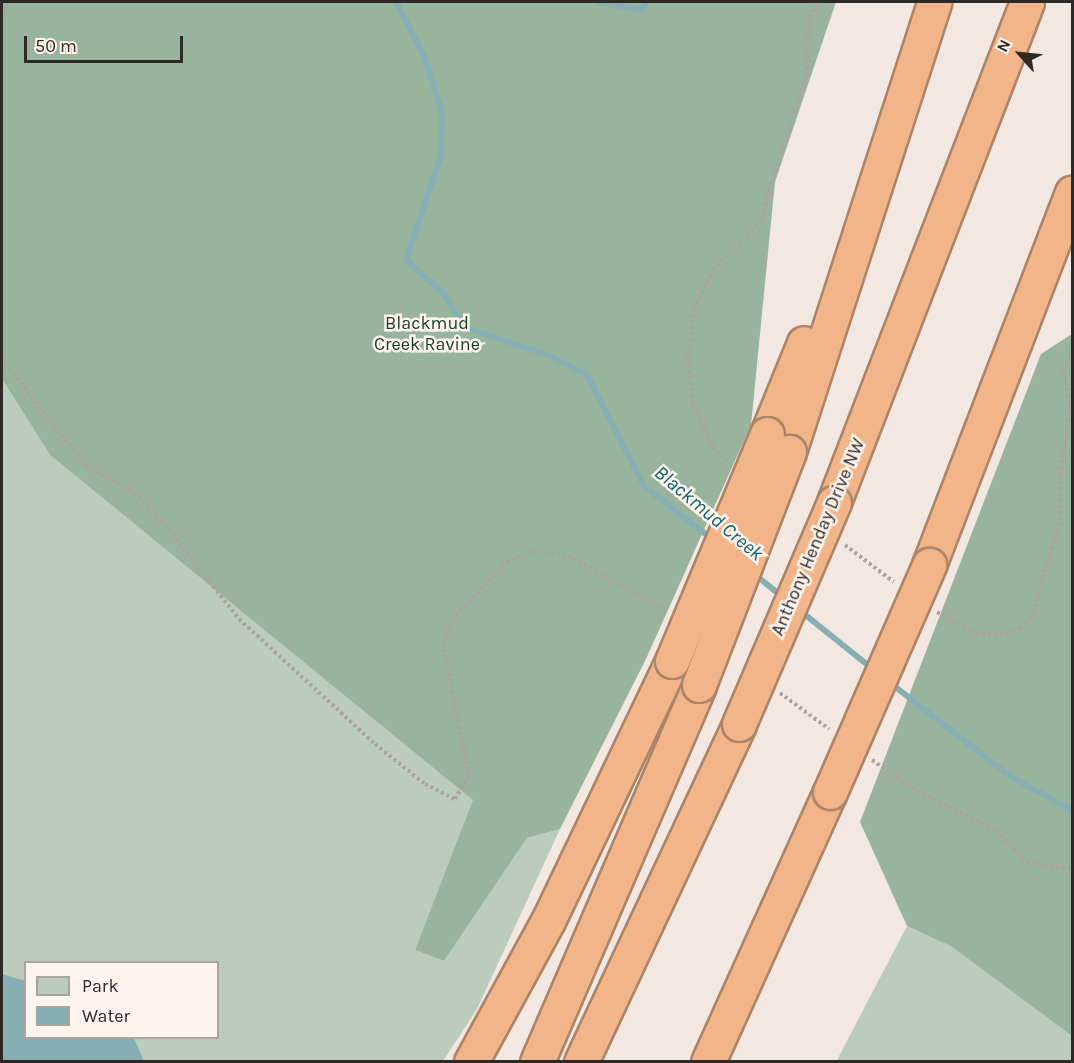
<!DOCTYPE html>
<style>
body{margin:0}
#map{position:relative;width:1074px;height:1063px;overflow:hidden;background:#f2e7e1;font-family:Karla,sans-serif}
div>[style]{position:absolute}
.green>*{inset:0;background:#bbccbd}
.forest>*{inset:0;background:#99b49d}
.water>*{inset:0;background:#87afb3}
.stream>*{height:6px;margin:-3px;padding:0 3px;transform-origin:3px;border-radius:3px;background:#87afb3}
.path>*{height:4px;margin-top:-2px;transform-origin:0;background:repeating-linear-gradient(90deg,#aca39e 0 3px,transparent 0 6px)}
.roads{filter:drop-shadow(2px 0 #ac8467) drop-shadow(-2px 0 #ac8467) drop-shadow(0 2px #ac8467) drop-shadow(0 -2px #ac8467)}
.highway>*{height:33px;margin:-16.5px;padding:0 16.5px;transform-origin:16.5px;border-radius:16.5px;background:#f1b589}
.bridges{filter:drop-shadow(2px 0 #ac8467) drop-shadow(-2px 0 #ac8467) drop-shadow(0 2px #ac8467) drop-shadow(0 -2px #ac8467)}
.highway-bridge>*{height:33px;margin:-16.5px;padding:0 16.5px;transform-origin:16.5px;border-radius:16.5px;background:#f1b589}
span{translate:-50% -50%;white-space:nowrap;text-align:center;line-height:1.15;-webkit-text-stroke:5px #fff4ee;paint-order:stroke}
.park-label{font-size:18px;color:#133f1f}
.street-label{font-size:18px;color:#2d2927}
.water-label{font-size:20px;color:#0d6169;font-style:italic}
.frame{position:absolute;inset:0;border:3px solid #2d2927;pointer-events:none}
.legend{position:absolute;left:24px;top:961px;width:195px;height:78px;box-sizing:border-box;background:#fff4ee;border:2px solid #aba39e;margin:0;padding:8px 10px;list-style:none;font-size:18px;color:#2d2927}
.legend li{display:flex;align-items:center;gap:12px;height:30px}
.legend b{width:30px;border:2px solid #aba39e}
.north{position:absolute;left:990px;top:24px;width:60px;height:60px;-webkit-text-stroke:4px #fff4ee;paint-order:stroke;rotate:297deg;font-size:16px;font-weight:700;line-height:24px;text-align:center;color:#2d2927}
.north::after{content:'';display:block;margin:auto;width:21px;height:27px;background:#2d2927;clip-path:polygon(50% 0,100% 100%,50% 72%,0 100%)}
.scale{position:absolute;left:24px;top:36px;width:159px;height:27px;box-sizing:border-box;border:3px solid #2d2927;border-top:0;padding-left:8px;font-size:18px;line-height:21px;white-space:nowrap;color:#2d2927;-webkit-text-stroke:4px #fff4ee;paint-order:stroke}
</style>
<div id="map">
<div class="green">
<div style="clip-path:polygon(evenodd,2px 379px,50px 455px,474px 800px,415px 950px,444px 961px,527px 838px,560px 829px,477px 1009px,443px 1061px,2px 1061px,2px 379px,26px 962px,218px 962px,218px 1038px,26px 1038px,26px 962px)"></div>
<div style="clip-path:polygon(907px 926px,951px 945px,1072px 1036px,1072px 1061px,836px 1062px)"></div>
</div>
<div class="forest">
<div style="clip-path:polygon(2px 2px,836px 2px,775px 182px,751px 425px,646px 659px,560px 829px,527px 838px,444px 961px,415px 950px,473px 800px,50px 455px,2px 379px)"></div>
<div style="clip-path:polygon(1072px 334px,1072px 1036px,951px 946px,907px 926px,860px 822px,1041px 354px)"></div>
</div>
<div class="water">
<div style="clip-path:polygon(2px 974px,25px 981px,26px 1038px,134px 1038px,144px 1061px,2px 1061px)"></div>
</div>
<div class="stream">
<div style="left:396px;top:2px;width:61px;rotate:62.6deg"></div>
<div style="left:424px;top:56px;width:59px;rotate:72.2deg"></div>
<div style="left:442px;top:112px;width:43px;rotate:91.3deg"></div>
<div style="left:441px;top:155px;width:111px;rotate:108.4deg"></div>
<div style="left:406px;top:260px;width:51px;rotate:41.8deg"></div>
<div style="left:444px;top:294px;width:39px;rotate:59deg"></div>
<div style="left:464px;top:327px;width:89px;rotate:18.4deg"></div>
<div style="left:548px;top:355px;width:44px;rotate:27.1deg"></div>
<div style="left:587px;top:375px;width:125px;rotate:62.8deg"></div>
<div style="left:644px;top:486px;width:88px;rotate:38deg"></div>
<div style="left:599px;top:2px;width:43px;rotate:10.8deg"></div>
<div style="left:641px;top:10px;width:10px;rotate:-53deg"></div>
<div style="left:753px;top:573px;width:38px;rotate:39deg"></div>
<div style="left:798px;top:609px;width:97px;rotate:38.8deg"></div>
<div style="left:889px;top:682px;width:155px;rotate:37.9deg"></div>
<div style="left:1011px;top:777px;width:69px;rotate:28.4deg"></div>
</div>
<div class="path">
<div style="left:2px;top:15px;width:14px;rotate:-69deg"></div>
<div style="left:2px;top:359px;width:136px;rotate:51.9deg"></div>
<div style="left:86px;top:466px;width:50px;rotate:27.6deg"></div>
<div style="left:130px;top:489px;width:44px;rotate:45deg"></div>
<div style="left:161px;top:520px;width:126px;rotate:51.8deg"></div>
<div style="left:239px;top:619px;width:185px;rotate:42.6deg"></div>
<div style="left:375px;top:744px;width:64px;rotate:38.7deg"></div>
<div style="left:425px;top:784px;width:34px;rotate:27deg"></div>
<div style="left:455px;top:799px;width:27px;rotate:-59deg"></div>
<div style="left:469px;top:776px;width:135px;rotate:-101.1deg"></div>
<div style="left:443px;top:644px;width:32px;rotate:-66deg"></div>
<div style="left:456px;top:615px;width:74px;rotate:-46.1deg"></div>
<div style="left:507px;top:562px;width:28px;rotate:-23deg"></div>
<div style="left:533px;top:551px;width:35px;rotate:8deg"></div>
<div style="left:568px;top:556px;width:111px;rotate:28.7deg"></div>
<div style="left:729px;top:461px;width:21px;rotate:-141deg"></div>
<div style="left:713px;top:448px;width:49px;rotate:-114deg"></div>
<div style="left:693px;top:403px;width:44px;rotate:-96.5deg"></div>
<div style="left:688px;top:359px;width:50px;rotate:-83.2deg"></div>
<div style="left:694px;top:309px;width:43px;rotate:-64deg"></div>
<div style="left:713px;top:270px;width:66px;rotate:-45deg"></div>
<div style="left:760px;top:223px;width:155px;rotate:-72.7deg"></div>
<div style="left:806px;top:75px;width:58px;rotate:-87deg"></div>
<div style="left:809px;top:17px;width:17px;rotate:-59deg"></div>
<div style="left:845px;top:545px;width:61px;rotate:37.1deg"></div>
<div style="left:937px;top:612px;width:45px;rotate:29.4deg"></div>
<div style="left:976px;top:634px;width:24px;rotate:2deg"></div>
<div style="left:1000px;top:635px;width:21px;rotate:-17deg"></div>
<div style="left:1020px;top:629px;width:16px;rotate:-45deg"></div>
<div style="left:1031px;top:618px;width:96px;rotate:-73.1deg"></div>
<div style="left:1059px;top:526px;width:51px;rotate:-88.9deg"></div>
<div style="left:1060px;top:475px;width:67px;rotate:-81.4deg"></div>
<div style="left:1070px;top:409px;width:41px;rotate:-99.9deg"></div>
<div style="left:1063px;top:369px;width:17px;rotate:-57deg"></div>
<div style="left:780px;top:693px;width:61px;rotate:36.3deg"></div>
<div style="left:872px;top:760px;width:55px;rotate:34.6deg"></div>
<div style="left:917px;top:791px;width:89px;rotate:26.6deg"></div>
<div style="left:997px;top:831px;width:42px;rotate:46.9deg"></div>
<div style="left:1026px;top:862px;width:47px;rotate:8.7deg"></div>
</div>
<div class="roads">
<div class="highway">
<div style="left:767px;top:434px;width:98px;rotate:-67.9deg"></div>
<div style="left:789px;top:452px;width:473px;rotate:-72.1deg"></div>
<div style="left:834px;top:502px;width:536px;rotate:-68.89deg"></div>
<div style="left:929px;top:565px;width:399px;rotate:-69deg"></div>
<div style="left:471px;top:1062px;width:161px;rotate:-61.4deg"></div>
<div style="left:548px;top:921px;width:288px;rotate:-64.5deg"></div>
<div style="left:537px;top:1062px;width:410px;rotate:-66.7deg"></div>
<div style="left:581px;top:1062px;width:373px;rotate:-64.9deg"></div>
<div style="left:708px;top:1062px;width:296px;rotate:-65.7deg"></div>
</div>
</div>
<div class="bridges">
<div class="highway-bridge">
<div style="left:672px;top:661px;width:246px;rotate:-67.3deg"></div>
<div style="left:699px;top:685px;width:250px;rotate:-68.9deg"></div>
<div style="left:739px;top:724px;width:241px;rotate:-66.8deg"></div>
<div style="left:830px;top:792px;width:248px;rotate:-66.4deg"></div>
</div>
</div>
<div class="park-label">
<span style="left:427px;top:334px">Blackmud<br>Creek Ravine</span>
</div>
<div class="street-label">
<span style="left:818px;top:537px;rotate:-67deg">Anthony Henday Drive NW</span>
</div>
<div class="water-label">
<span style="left:709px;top:513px;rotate:40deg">Blackmud Creek</span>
</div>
<div class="frame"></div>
<ul class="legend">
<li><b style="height:16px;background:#bbccbd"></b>Park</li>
<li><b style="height:16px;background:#87afb3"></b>Water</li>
</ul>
<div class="north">N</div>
<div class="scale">50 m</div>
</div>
